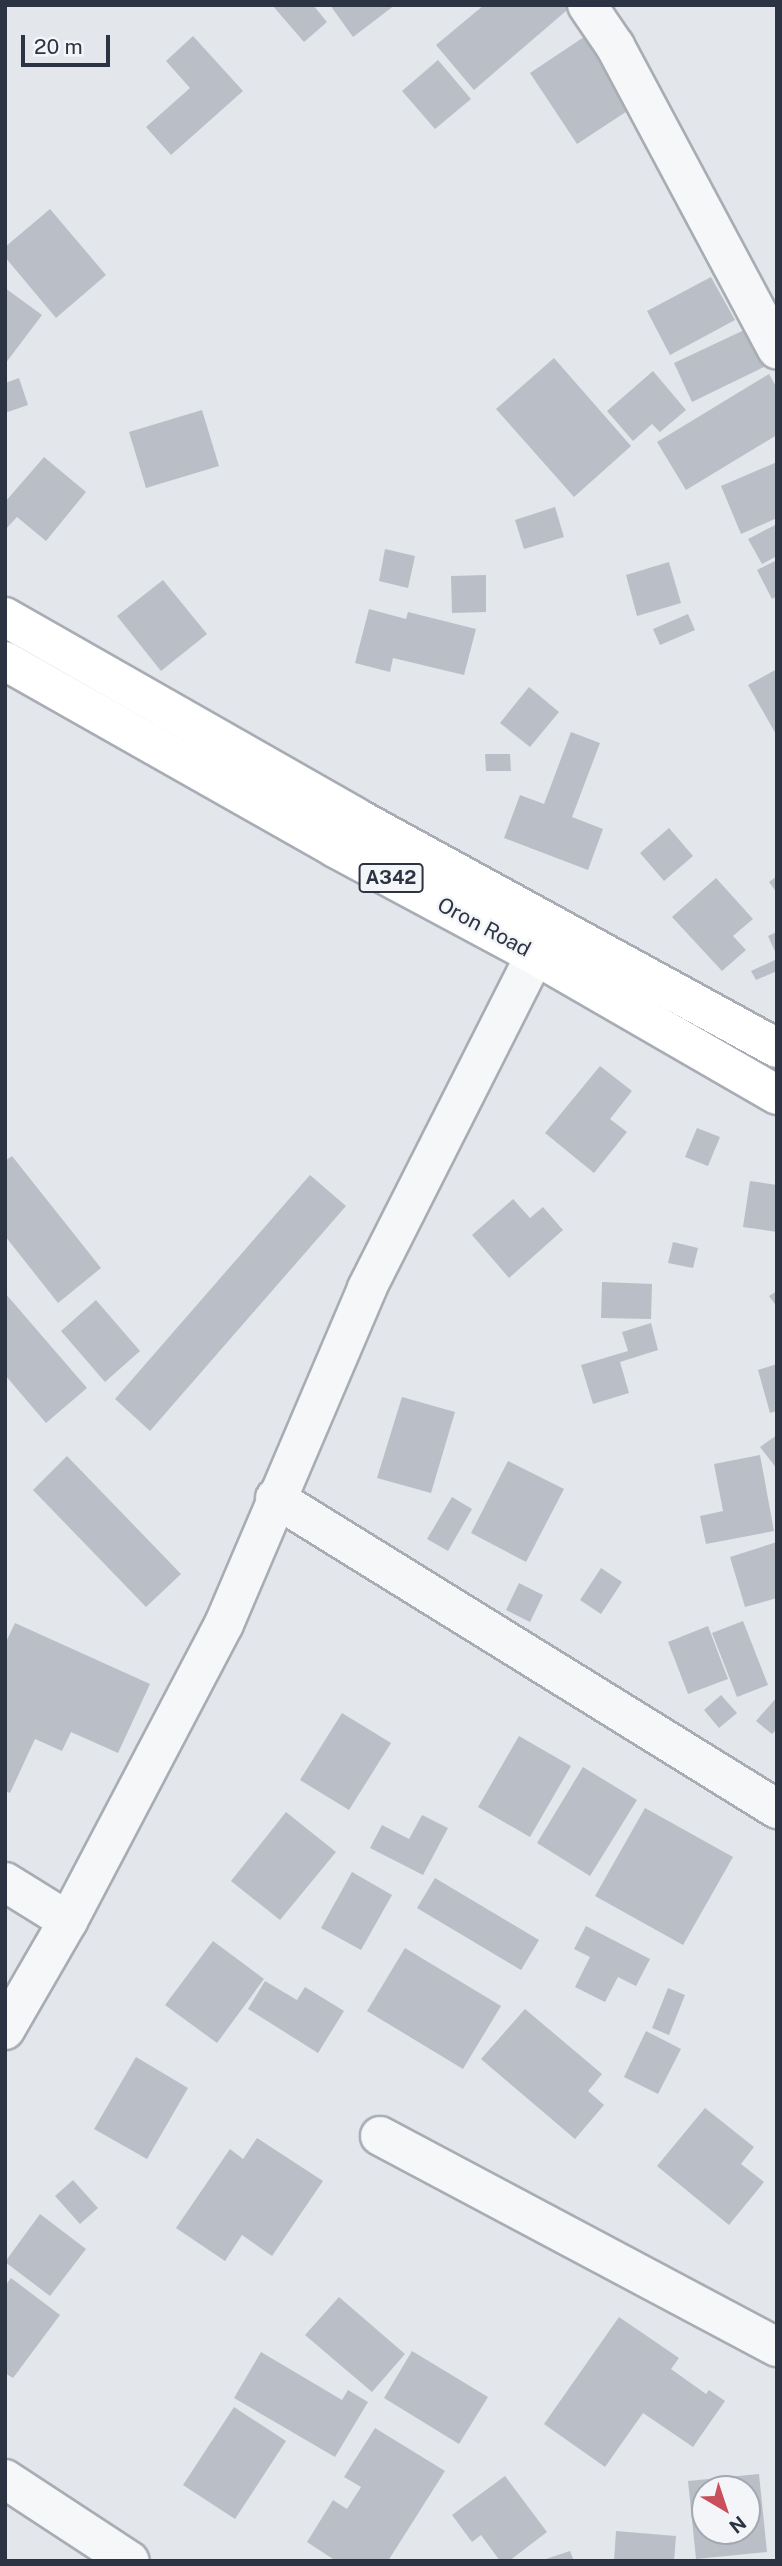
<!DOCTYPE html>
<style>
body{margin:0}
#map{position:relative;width:782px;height:2566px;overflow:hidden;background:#e3e6eb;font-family:"Public Sans",sans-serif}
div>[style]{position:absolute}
.building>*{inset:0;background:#babfc7}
.roads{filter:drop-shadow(2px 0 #a8adb5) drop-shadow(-2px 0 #a8adb5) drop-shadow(0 2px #a8adb5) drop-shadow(0 -2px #a8adb5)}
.minor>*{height:38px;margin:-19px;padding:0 19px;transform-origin:19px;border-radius:19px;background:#f6f7f9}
.highway>*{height:38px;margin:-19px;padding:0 19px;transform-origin:19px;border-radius:19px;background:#fff}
span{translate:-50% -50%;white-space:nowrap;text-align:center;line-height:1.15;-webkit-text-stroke:5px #f3f5f8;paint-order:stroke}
.shield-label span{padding:2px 5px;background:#f3f5f8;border:2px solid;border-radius:5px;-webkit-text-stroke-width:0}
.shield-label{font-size:19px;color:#2c3342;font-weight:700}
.street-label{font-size:21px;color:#2c3342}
.frame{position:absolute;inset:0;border:7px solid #2c3342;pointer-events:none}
.north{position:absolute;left:691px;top:2475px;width:70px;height:70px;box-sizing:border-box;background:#f3f5f8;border:2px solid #a3a7af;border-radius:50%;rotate:141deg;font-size:19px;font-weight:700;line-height:28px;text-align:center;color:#2c3342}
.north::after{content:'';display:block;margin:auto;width:24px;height:32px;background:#c94f5b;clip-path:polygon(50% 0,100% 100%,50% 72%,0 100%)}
.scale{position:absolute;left:21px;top:35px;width:89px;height:32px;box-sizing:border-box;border:4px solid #2c3342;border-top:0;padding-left:9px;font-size:21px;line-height:24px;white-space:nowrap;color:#2c3342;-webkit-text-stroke:5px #f3f5f8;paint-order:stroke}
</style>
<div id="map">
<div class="building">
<div style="clip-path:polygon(272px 5px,313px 5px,327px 22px,304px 42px)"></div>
<div style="clip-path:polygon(330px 5px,395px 5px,353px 37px)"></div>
<div style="clip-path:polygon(484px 5px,573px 5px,474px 90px,436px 45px)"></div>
<div style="clip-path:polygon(590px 33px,638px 104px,577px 144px,530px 73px)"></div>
<div style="clip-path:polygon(193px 36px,243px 91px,171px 155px,146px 127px,190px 88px,166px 61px)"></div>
<div style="clip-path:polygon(438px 60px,471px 99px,435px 129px,402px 91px)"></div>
<div style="clip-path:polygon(50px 209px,106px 275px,56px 318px,5px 257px,5px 247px)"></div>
<div style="clip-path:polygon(711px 277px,735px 320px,670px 355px,647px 311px)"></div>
<div style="clip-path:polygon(5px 288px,42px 315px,5px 364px)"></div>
<div style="clip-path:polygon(757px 324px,774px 362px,692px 402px,674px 363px)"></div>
<div style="clip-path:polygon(554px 358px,631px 446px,574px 497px,496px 409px)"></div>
<div style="clip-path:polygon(653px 371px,686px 410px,660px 432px,652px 424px,633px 441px,607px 411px)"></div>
<div style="clip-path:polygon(769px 374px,777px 388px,777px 435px,686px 490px,657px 442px)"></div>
<div style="clip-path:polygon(19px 378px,28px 405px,5px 413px,5px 383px)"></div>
<div style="clip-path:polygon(202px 410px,219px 466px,146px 488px,129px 432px)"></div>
<div style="clip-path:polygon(44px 457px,86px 492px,46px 541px,17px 517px,5px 530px,5px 502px)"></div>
<div style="clip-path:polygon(777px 462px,777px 518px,741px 534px,721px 486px)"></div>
<div style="clip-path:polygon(555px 507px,564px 537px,524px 549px,515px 520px)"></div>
<div style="clip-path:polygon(777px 524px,777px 556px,762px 564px,748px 539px)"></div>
<div style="clip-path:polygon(385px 549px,415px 556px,408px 588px,379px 581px)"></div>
<div style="clip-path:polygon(777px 560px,777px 596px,772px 599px,757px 570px)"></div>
<div style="clip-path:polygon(669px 562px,681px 603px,637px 616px,626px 575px)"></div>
<div style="clip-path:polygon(486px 575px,486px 612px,452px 613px,451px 576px)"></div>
<div style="clip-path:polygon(163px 580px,207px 634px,161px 671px,117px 616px)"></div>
<div style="clip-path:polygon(369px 609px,406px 619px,408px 612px,476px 629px,464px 675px,393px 658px,390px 672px,355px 663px)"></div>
<div style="clip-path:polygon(688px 614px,695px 630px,660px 645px,653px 629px)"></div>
<div style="clip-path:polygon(777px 669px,777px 736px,748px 685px)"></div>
<div style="clip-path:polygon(529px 687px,559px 712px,530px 747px,500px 723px)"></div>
<div style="clip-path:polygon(571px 732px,600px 743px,572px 817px,603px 829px,588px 870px,504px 838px,520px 795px,544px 804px)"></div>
<div style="clip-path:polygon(485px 754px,510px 754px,511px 771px,486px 771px)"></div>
<div style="clip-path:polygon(669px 828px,693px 856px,664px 881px,640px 853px)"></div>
<div style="clip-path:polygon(777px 876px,777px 893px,769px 882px)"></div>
<div style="clip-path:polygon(716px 878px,753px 919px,733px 936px,746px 950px,722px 971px,672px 917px)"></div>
<div style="clip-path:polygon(777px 932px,777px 956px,768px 936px)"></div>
<div style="clip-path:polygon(777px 959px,777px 971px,756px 980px,751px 971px)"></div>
<div style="clip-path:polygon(600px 1066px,632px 1091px,610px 1119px,627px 1132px,594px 1173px,545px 1133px)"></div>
<div style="clip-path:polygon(697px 1128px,720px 1137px,708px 1166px,685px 1157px)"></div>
<div style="clip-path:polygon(12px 1156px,101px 1268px,58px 1303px,5px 1236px,5px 1161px)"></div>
<div style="clip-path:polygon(310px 1175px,346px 1206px,150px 1431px,115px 1399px)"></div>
<div style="clip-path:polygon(750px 1181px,777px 1185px,777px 1232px,743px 1227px)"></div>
<div style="clip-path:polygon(513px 1199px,530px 1218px,543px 1207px,563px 1230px,509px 1278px,472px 1235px)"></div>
<div style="clip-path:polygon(673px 1242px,698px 1248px,693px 1268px,668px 1263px)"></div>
<div style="clip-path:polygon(602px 1282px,652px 1284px,651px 1319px,601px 1318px)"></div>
<div style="clip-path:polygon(777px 1291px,777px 1307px,769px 1296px)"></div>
<div style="clip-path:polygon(5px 1293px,87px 1388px,46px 1423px,5px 1375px)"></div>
<div style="clip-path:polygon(96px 1300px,140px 1351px,105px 1382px,61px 1331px)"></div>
<div style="clip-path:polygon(651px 1323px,658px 1350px,620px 1362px,629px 1393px,593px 1404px,581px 1365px,628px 1351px,622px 1332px)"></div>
<div style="clip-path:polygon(777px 1364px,777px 1411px,770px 1413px,758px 1370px)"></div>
<div style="clip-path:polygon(402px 1397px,455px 1412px,431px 1493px,377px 1478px)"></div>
<div style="clip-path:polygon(777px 1435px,777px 1469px,760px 1447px)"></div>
<div style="clip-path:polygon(760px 1455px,774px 1531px,706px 1544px,700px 1516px,723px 1511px,714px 1464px)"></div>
<div style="clip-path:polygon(67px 1456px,181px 1574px,146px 1607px,33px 1490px)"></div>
<div style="clip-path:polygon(508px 1461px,564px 1489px,526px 1562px,471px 1533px)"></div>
<div style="clip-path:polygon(452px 1497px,472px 1509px,448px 1551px,427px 1539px)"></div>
<div style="clip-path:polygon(777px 1542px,777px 1598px,745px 1607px,730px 1557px)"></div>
<div style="clip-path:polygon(601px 1568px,622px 1582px,601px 1614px,580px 1600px)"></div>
<div style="clip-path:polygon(519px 1583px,543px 1595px,530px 1622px,506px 1610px)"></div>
<div style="clip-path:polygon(743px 1621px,768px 1685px,737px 1697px,712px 1633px)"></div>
<div style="clip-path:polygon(15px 1623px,150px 1684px,118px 1753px,71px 1732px,62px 1751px,35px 1739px,10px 1793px,5px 1791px,5px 1644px)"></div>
<div style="clip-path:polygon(708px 1626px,728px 1679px,688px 1694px,668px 1642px)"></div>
<div style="clip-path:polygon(721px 1695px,737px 1713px,719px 1728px,704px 1710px)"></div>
<div style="clip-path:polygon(777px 1697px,777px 1729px,772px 1734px,756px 1721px)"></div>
<div style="clip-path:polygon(342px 1713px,391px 1743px,349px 1810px,300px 1780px)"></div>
<div style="clip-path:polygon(519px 1736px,571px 1766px,530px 1837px,478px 1807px)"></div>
<div style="clip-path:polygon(583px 1767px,637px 1800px,590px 1876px,537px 1843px)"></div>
<div style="clip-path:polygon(645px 1808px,733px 1857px,683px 1945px,595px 1896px)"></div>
<div style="clip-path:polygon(286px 1812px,336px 1852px,280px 1920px,231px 1881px)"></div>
<div style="clip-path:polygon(422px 1815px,448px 1828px,423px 1875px,370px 1848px,382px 1825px,409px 1839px)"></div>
<div style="clip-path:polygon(352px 1872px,392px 1895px,361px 1950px,321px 1928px)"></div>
<div style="clip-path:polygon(435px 1878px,539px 1940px,521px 1970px,417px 1908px)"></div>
<div style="clip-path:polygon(586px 1926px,650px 1959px,636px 1986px,618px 1977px,605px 2002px,575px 1987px,590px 1957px,574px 1949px)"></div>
<div style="clip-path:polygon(213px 1941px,264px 1979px,217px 2043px,165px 2005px)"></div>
<div style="clip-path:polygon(405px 1948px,501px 2006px,463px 2069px,367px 2011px)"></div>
<div style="clip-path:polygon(265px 1981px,297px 2000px,305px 1987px,344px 2011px,318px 2053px,248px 2009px)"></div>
<div style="clip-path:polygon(668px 1988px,685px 1995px,669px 2035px,652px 2028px)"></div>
<div style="clip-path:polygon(525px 2009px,602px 2074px,588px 2091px,604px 2105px,575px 2139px,481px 2059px)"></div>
<div style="clip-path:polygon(646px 2031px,681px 2049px,658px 2094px,624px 2077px)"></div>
<div style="clip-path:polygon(136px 2057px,188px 2088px,147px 2159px,94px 2129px)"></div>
<div style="clip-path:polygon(705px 2108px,754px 2147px,741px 2164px,764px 2182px,729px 2225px,657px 2166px)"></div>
<div style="clip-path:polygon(257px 2138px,323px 2181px,272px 2256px,242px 2235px,225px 2261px,176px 2228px,230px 2149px,243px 2159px)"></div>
<div style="clip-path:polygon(73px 2180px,98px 2208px,80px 2224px,55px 2196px)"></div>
<div style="clip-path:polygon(40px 2214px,86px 2249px,50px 2296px,5px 2262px)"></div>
<div style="clip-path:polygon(11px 2278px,60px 2315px,13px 2378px,5px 2373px,5px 2286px)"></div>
<div style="clip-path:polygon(339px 2297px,405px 2354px,372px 2392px,305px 2335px)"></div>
<div style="clip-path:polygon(619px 2317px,679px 2358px,671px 2369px,706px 2394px,709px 2390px,725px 2401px,693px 2447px,643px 2413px,605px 2467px,544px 2424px)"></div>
<div style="clip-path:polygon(412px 2351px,488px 2397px,459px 2444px,384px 2398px)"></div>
<div style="clip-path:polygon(261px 2352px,342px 2400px,348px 2390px,368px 2402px,335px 2457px,234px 2398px)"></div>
<div style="clip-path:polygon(234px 2407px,286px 2441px,235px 2519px,183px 2485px)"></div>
<div style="clip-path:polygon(375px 2428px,445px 2471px,388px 2561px,336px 2561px,307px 2542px,333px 2500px,347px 2509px,361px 2487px,344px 2477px)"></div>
<div style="clip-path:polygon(evenodd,759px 2474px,767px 2552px,696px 2559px,688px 2481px,759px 2474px,705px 2489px,747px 2489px,747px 2531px,705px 2531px,705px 2489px)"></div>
<div style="clip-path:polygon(505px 2476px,547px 2532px,509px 2561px,500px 2561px,481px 2535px,472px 2542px,452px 2515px)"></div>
<div style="clip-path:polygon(616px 2531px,676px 2536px,674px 2561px,614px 2561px)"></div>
<div style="clip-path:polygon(570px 2551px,574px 2561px,543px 2561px,543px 2560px)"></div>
</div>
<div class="roads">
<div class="minor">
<div style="left:587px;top:5px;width:50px;rotate:55.7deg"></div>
<div style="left:615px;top:46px;width:344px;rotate:61.9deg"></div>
<div style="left:275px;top:1498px;width:591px;rotate:31.78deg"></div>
<div style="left:5px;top:1882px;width:74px;rotate:31.8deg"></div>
<div style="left:68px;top:1921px;width:335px;rotate:-62.3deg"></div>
<div style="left:224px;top:1624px;width:365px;rotate:-66.9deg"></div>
<div style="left:367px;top:1288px;width:404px;rotate:-63.2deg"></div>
<div style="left:5px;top:2030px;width:126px;rotate:-60deg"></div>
<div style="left:380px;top:2136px;width:450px;rotate:28deg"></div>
<div style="left:5px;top:2479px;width:149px;rotate:33.3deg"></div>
</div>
<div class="highway">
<div style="left:5px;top:617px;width:403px;rotate:29.7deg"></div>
<div style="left:355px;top:817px;width:481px;rotate:28.7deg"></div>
<div style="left:5px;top:661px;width:379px;rotate:29.5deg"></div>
<div style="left:335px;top:848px;width:225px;rotate:28.2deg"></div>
<div style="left:533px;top:954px;width:282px;rotate:30deg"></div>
</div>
</div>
<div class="shield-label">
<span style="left:391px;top:878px">A342</span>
</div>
<div class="street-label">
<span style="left:484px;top:927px;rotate:28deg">Oron Road</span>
</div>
<div class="frame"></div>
<div class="north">N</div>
<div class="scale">20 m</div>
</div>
